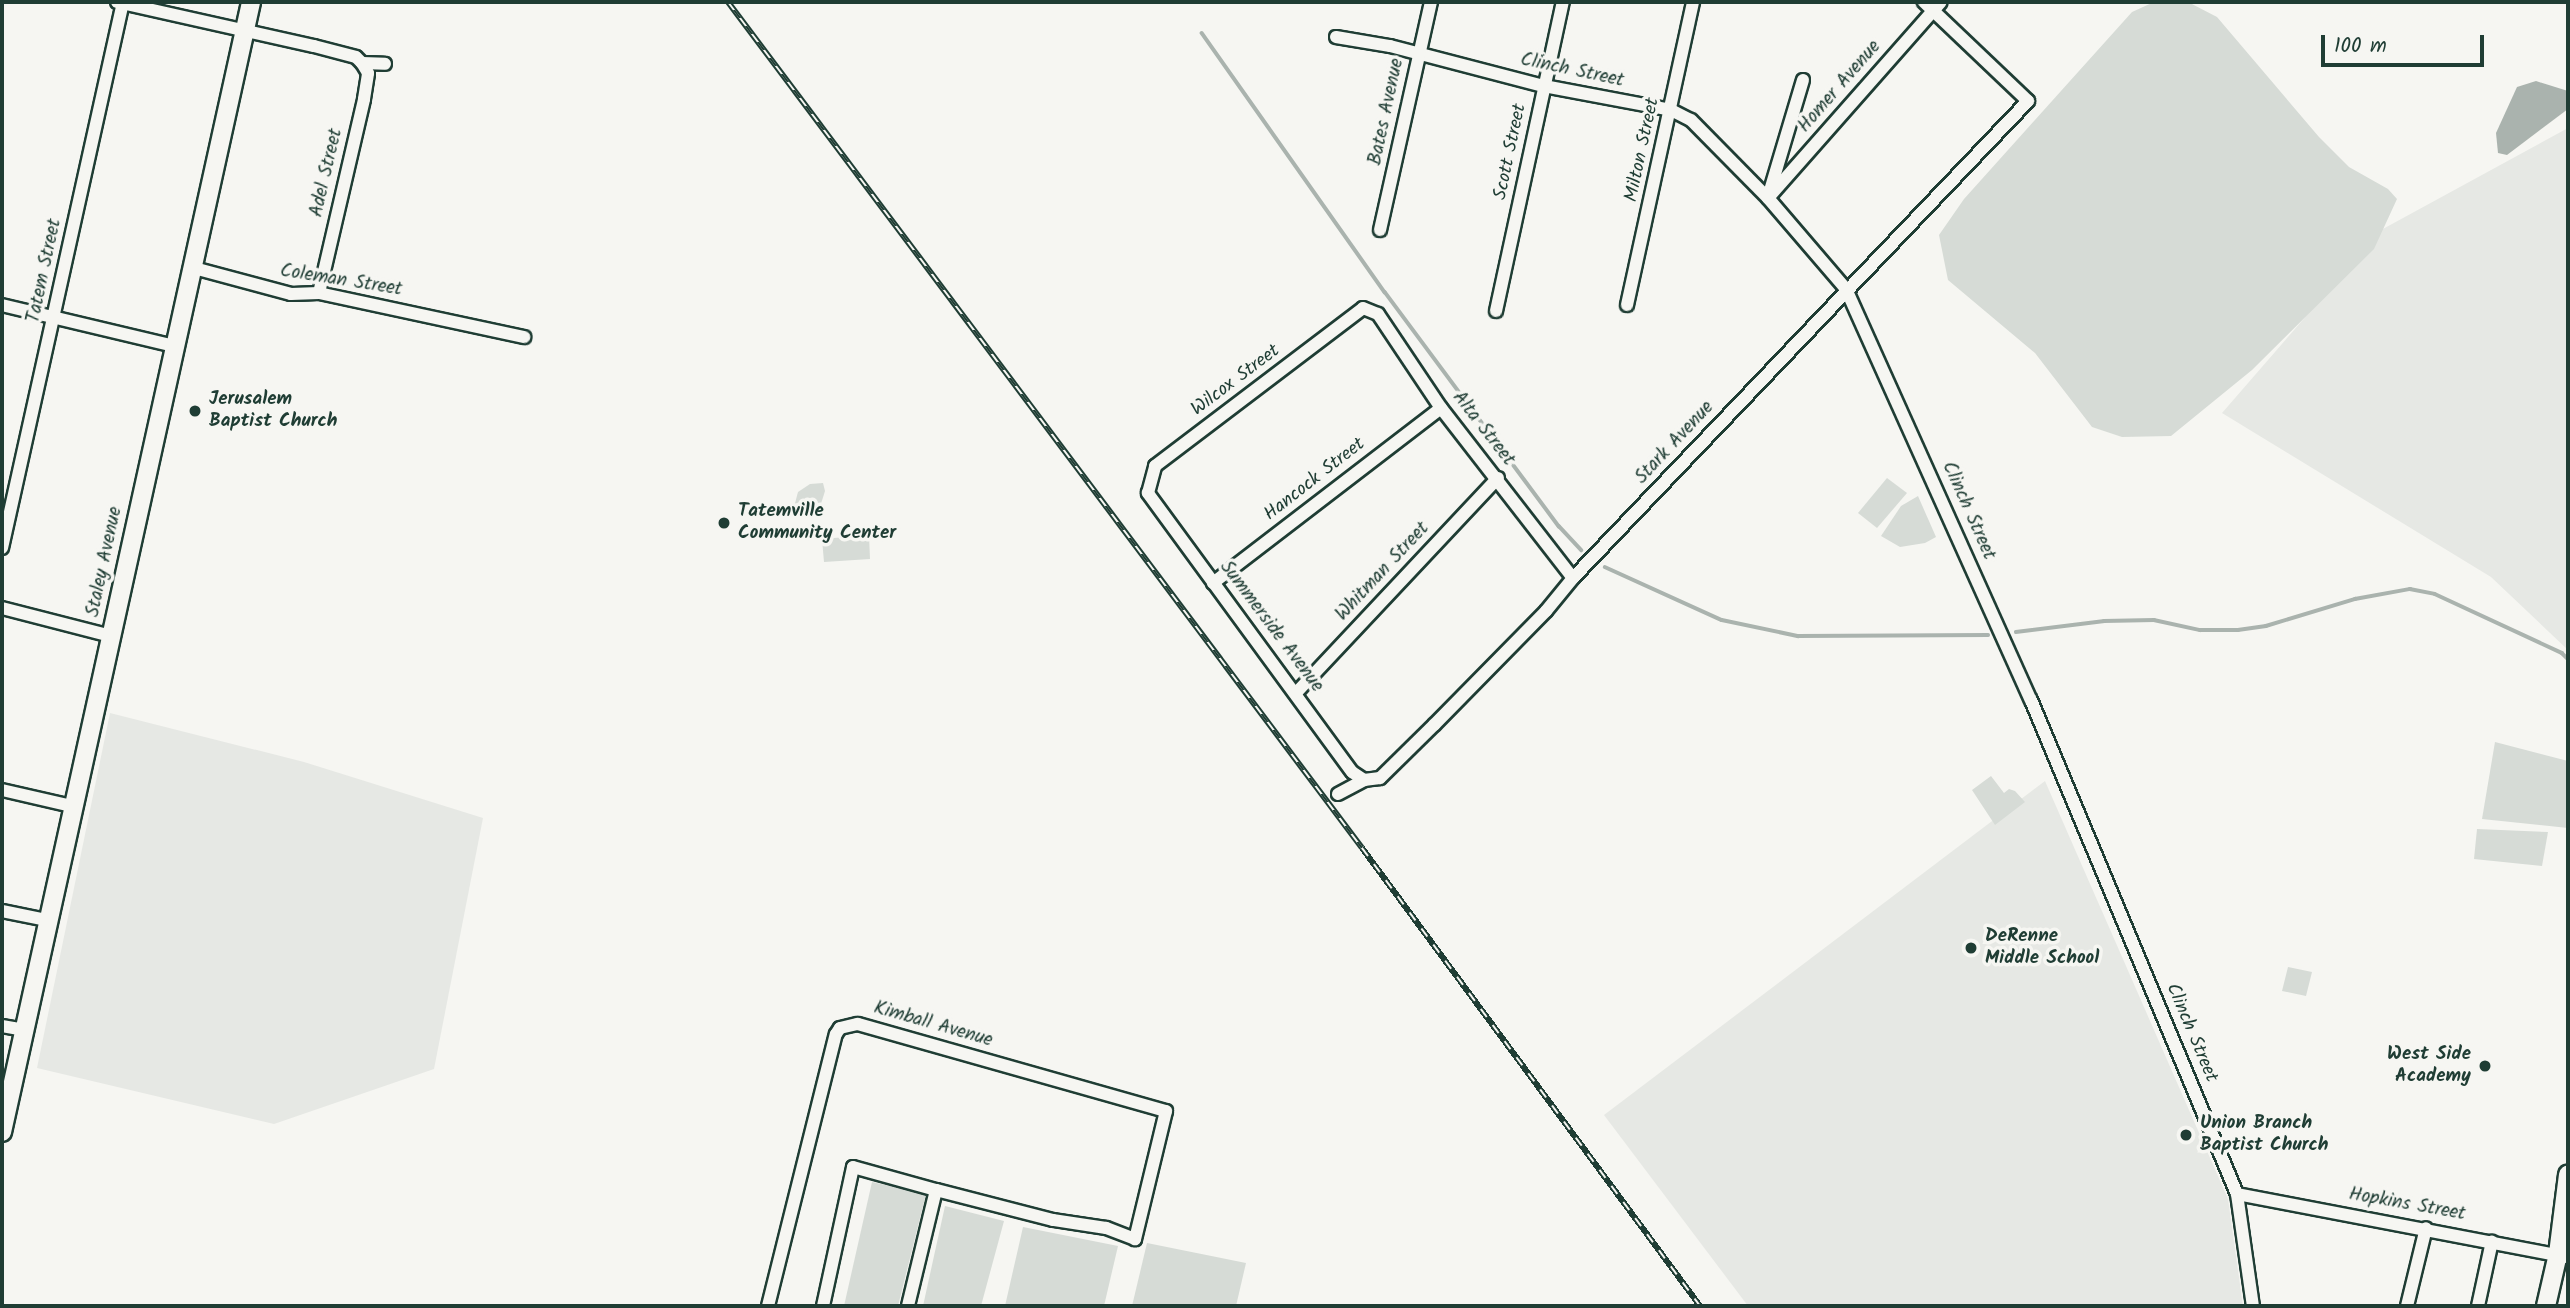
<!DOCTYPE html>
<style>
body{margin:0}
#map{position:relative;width:2570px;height:1308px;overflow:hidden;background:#f6f6f2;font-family:Kalam,sans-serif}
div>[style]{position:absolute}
.built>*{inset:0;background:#e6e8e4}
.green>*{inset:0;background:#d6dbd6}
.water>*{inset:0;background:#aab3ae}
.stream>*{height:3.5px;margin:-1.75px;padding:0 1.75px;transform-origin:1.75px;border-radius:1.75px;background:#aab3ae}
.roads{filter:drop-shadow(2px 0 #1f3d34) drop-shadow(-2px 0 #1f3d34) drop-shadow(0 2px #1f3d34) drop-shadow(0 -2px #1f3d34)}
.street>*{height:12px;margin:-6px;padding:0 6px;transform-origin:6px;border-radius:6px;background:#f6f6f2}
.secondary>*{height:18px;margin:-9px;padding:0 9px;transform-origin:9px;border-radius:9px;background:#f6f6f2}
.rail>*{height:6px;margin-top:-3px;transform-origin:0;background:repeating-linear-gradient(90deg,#f6f6f2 0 10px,#1f3d34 0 20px);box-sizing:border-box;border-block:2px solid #1f3d34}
.dots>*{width:19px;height:19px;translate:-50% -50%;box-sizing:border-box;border:4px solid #f6f6f2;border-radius:50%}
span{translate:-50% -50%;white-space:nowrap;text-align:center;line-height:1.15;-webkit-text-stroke:7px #f6f6f2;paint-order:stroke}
.street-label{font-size:19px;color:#1f3d34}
.poi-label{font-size:19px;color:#1f3d34;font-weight:700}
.left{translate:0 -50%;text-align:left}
.right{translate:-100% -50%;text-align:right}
.frame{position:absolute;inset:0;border:4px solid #1f3d34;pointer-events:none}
.scale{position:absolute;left:2321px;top:35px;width:163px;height:32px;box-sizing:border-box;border:4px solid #1f3d34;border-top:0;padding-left:9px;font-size:21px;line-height:24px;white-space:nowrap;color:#1f3d34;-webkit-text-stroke:5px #f6f6f2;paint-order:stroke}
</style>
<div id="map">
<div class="built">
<div style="clip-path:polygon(2568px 128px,2568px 650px,2491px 577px,2222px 413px,2381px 230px)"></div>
<div style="clip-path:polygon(110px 713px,304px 762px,483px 818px,434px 1069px,274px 1124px,37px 1068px)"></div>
<div style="clip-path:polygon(2045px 781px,2228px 1199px,2243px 1306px,1748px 1306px,1604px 1115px)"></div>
</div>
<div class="green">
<div style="clip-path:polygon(2154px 2px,2188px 2px,2217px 17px,2319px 137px,2349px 167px,2388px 189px,2397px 199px,2374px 249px,2252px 370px,2171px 436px,2122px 437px,2092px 427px,2035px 353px,1948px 280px,1939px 235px,1964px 199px,2132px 12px)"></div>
<div style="clip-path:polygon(1887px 478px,1907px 493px,1877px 528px,1858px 513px)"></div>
<div style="clip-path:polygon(823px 483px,825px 491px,819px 510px,807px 515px,794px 507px,798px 492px,810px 484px)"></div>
<div style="clip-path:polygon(1918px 496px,1936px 537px,1925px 543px,1900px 547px,1881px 536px,1901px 506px)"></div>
<div style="clip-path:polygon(869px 535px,870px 559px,824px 562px,822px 539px)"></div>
<div style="clip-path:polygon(2495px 742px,2568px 761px,2568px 828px,2482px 819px)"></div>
<div style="clip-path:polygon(1991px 776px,2004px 793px,2009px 789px,2015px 791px,2025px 802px,1995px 825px,1972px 790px)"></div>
<div style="clip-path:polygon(2477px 829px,2548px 832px,2542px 866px,2474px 859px)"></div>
<div style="clip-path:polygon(2288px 967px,2312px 972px,2306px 996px,2282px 991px)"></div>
<div style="clip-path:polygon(872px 1182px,926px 1194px,898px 1306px,844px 1306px)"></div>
<div style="clip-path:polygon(945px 1206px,1004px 1221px,981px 1306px,923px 1306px)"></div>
<div style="clip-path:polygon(1023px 1227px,1118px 1246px,1104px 1306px,1005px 1306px)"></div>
<div style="clip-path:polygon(1147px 1243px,1246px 1263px,1236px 1306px,1132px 1306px)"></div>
</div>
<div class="water">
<div style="clip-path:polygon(2536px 81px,2568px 91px,2568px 109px,2507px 155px,2498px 153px,2496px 133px,2517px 87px)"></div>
</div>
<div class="stream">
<div style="left:1202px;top:33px;width:317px;rotate:54.8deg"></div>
<div style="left:1385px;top:292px;width:292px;rotate:53.4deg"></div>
<div style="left:1559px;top:526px;width:33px;rotate:47deg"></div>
<div style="left:1605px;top:567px;width:128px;rotate:24.4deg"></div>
<div style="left:1722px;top:620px;width:78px;rotate:11.9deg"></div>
<div style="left:1798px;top:636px;width:190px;rotate:-0.3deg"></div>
<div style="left:2016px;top:632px;width:89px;rotate:-7.1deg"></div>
<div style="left:2104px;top:621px;width:50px;rotate:-1.1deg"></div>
<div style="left:2154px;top:620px;width:47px;rotate:12.3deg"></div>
<div style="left:2200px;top:630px;width:38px"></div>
<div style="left:2238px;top:630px;width:28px;rotate:-8deg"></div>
<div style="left:2266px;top:626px;width:93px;rotate:-16.9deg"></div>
<div style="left:2355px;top:599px;width:56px;rotate:-10.3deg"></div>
<div style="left:2410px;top:589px;width:25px;rotate:11deg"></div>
<div style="left:2435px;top:594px;width:140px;rotate:24.9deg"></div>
<div style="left:2562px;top:653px;width:8px;rotate:45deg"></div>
</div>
<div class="roads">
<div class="street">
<div style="left:117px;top:2px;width:202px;rotate:12.6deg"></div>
<div style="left:314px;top:46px;width:43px;rotate:14.7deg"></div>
<div style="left:356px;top:57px;width:8px;rotate:45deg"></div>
<div style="left:362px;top:63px;width:23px;rotate:2deg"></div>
<div style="left:1336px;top:37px;width:55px;rotate:9.5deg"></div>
<div style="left:1390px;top:46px;width:159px;rotate:14.6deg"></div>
<div style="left:1544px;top:86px;width:129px;rotate:10.7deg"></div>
<div style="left:1671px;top:110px;width:22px;rotate:27deg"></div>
<div style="left:1691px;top:120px;width:110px;rotate:45.4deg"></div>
<div style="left:1768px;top:198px;width:120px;rotate:49.4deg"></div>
<div style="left:1846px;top:289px;width:451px;rotate:65.8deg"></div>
<div style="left:2031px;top:700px;width:535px;rotate:67.36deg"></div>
<div style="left:2237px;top:1194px;width:113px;rotate:81.9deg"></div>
<div style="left:1769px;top:194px;width:119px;rotate:-73.4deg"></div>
<div style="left:1768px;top:198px;width:261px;rotate:-48.6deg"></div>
<div style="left:1380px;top:230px;width:234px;rotate:-77.4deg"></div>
<div style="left:194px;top:268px;width:100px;rotate:15deg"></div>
<div style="left:291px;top:294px;width:28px;rotate:-2deg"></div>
<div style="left:319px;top:293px;width:210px;rotate:12.1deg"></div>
<div style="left:319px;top:293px;width:199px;rotate:-76.9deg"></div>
<div style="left:364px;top:99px;width:26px;rotate:-81deg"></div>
<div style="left:368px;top:73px;width:12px;rotate:-121deg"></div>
<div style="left:2px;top:305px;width:177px;rotate:13.4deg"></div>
<div style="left:1627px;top:305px;width:310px;rotate:-77.7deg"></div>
<div style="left:1496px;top:311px;width:316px;rotate:-77.8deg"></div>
<div style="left:2px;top:548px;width:559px;rotate:-77.5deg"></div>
<div style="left:1213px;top:583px;width:287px;rotate:-37.5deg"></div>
<div style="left:2px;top:608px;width:113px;rotate:14.4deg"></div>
<div style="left:1296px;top:693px;width:295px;rotate:-46.8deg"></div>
<div style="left:1364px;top:780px;width:14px;rotate:-146deg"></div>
<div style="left:1352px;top:772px;width:346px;rotate:-126.2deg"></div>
<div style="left:1148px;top:493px;width:28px;rotate:-75deg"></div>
<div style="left:1155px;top:466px;width:261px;rotate:-37.2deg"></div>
<div style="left:1363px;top:308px;width:16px;rotate:22deg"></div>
<div style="left:1378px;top:314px;width:113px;rotate:56.2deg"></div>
<div style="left:1441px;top:408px;width:215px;rotate:52.2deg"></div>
<div style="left:2px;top:790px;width:72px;rotate:12.9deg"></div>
<div style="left:1338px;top:794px;width:30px;rotate:-28deg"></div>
<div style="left:1364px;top:780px;width:16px;rotate:-7deg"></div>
<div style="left:1380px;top:778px;width:76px;rotate:-44.5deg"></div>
<div style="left:1434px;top:725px;width:160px;rotate:-45.5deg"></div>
<div style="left:1546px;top:611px;width:43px;rotate:-50.7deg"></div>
<div style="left:1573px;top:578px;width:659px;rotate:-46.35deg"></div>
<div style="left:2028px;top:101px;width:144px;rotate:-136.4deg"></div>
<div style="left:2px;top:911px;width:46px;rotate:11.3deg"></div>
<div style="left:2px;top:1026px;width:23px;rotate:10deg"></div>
<div style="left:2237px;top:1194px;width:337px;rotate:10.8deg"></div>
<div style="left:768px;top:1306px;width:280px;rotate:-76deg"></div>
<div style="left:836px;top:1034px;width:7px;rotate:-56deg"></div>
<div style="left:840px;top:1028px;width:18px;rotate:-13deg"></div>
<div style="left:858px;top:1024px;width:320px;rotate:15.8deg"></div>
<div style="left:1166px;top:1111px;width:132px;rotate:103.6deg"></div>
<div style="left:1135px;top:1239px;width:31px;rotate:-159deg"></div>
<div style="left:1106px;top:1228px;width:54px;rotate:-171.4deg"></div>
<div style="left:1053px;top:1220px;width:121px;rotate:-165.6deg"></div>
<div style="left:936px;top:1190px;width:119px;rotate:103.6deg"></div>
<div style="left:823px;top:1306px;width:142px;rotate:-77.8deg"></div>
<div style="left:853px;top:1167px;width:86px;rotate:15.5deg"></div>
<div style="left:2407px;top:1306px;width:80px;rotate:-76.3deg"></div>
<div style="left:2478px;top:1306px;width:66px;rotate:-77.8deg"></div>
</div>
<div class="secondary">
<div style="left:2px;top:1132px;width:1157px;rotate:-77.57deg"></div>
<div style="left:2546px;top:1306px;width:53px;rotate:-77deg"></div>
<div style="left:2558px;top:1254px;width:80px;rotate:-82.8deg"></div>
</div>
</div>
<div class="rail">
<div style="left:728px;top:2px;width:1057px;rotate:53.15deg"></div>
<div style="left:1362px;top:848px;width:569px;rotate:53.57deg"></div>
</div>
<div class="dots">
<div style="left:195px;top:411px;background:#1f3d34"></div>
<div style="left:724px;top:523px;background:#1f3d34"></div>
<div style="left:1971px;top:948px;background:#1f3d34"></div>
<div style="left:2485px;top:1066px;background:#1f3d34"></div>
<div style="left:2186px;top:1135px;background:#1f3d34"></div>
</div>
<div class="street-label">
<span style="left:1572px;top:71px;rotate:12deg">Clinch Street</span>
<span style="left:1840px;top:87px;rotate:-49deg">Homer Avenue</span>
<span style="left:1387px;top:112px;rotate:-78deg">Bates Avenue</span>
<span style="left:1643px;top:150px;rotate:-78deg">Milton Street</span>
<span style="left:1511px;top:152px;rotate:-78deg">Scott Street</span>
<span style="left:327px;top:173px;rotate:-77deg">Adel Street</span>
<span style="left:45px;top:271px;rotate:-78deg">Tatem Street</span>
<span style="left:341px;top:281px;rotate:9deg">Coleman Street</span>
<span style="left:1236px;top:381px;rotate:-37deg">Wilcox Street</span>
<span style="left:1483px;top:429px;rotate:52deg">Alta Street</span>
<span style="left:1675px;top:443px;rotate:-47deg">Stark Avenue</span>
<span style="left:1315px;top:480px;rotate:-38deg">Hancock Street</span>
<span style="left:1968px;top:511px;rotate:66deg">Clinch Street</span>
<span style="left:105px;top:562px;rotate:-78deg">Staley Avenue</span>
<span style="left:1383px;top:572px;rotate:-47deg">Whitman Street</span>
<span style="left:1271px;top:627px;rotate:53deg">Summerside Avenue</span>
<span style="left:933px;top:1025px;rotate:16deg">Kimball Avenue</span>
<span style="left:2191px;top:1033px;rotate:67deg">Clinch Street</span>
<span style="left:2407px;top:1205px;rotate:10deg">Hopkins Street</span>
</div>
<div class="poi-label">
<span class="left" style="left:209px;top:411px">Jerusalem<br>Baptist Church</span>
<span class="left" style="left:738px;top:523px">Tatemville<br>Community Center</span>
<span class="left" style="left:1985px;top:948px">DeRenne<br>Middle School</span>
<span class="right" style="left:2471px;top:1066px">West Side<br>Academy</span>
<span class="left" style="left:2200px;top:1135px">Union Branch<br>Baptist Church</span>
</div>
<div class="frame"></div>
<div class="scale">100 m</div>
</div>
